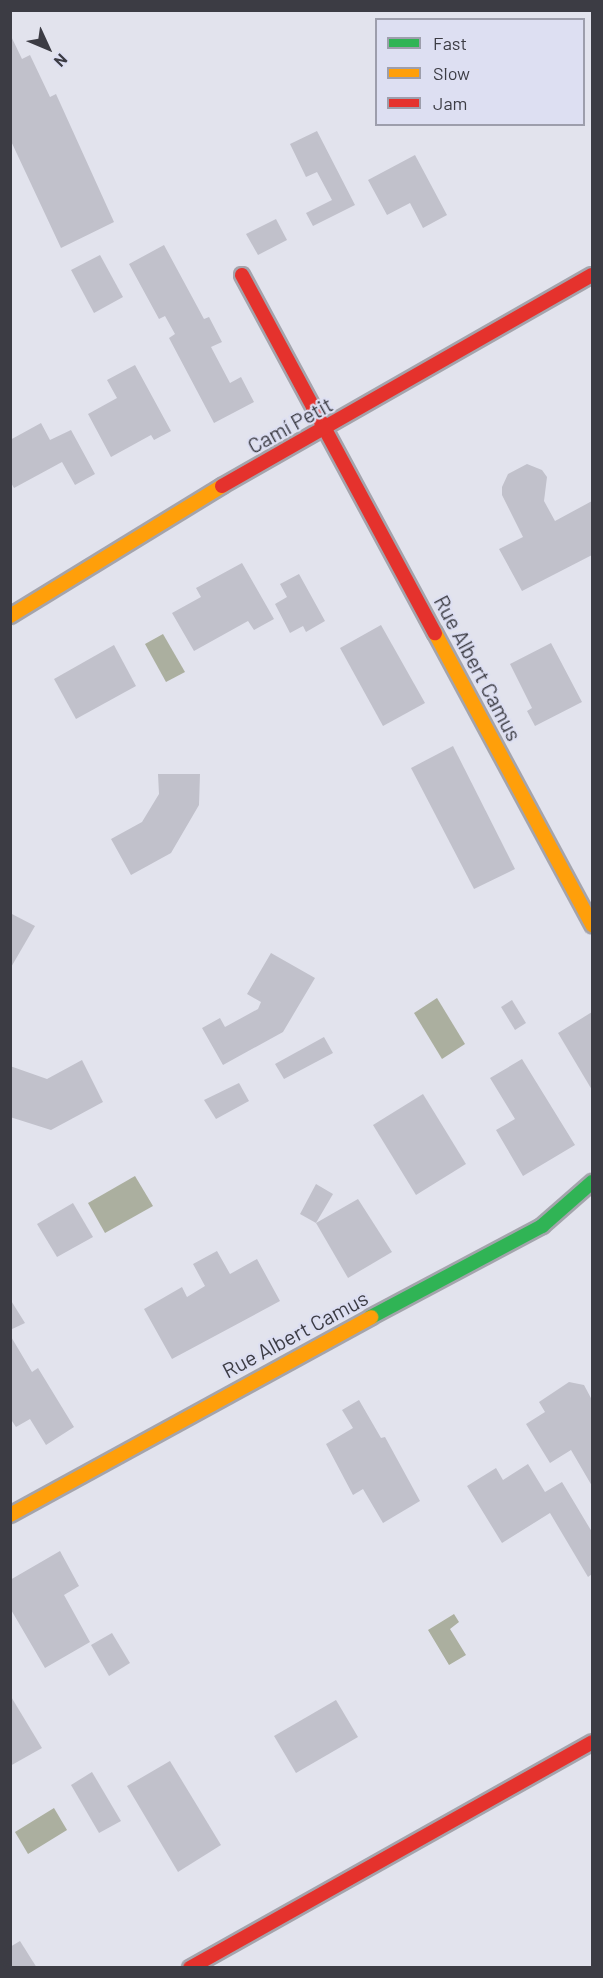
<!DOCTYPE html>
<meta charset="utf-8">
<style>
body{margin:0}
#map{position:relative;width:603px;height:1978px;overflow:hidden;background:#e2e3ed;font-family:Barlow,sans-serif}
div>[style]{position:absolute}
.water>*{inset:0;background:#abaf9f}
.building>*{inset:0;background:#c1c1cb}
.roads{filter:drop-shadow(2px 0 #a4a4ac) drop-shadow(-2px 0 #a4a4ac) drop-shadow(0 2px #a4a4ac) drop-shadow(0 -2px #a4a4ac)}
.fast>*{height:14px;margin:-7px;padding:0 7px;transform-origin:7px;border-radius:7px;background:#30b455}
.slow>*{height:14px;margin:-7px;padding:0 7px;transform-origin:7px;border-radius:7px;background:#ff9f0a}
.jam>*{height:14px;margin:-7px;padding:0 7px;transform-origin:7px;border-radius:7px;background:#e5322d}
span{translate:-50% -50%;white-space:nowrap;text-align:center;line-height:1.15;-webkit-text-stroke:4.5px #dddff2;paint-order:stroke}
.street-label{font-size:21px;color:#3c3c44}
.frame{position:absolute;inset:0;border:12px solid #3c3c44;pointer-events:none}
.legend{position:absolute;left:375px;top:18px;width:210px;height:108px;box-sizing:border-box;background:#dddff2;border:2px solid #9d9eac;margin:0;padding:8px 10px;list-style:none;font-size:18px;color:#3c3c44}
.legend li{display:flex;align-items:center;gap:12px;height:30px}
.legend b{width:30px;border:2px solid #9d9eac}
.north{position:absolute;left:18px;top:18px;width:60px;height:60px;-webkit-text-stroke:4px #dddff2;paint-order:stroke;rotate:134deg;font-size:16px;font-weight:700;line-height:24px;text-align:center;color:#3c3c44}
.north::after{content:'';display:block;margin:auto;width:21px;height:27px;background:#3c3c44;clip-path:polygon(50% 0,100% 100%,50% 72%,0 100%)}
</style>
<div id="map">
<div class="water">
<div style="clip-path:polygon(163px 634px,185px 672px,166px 682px,145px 644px)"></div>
<div style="clip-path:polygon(437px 998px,465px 1044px,442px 1059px,414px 1013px)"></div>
<div style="clip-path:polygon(135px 1176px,153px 1206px,105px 1233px,88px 1203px)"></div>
<div style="clip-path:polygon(454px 1614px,459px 1622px,450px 1629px,466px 1655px,449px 1665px,428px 1630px)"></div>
<div style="clip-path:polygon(54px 1808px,67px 1830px,28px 1854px,15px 1832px)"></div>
</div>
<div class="building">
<div style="clip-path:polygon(10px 34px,22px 59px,30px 55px,50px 97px,56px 94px,114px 222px,61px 248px,10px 139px)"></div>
<div style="clip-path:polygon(317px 131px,355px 205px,313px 226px,306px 213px,332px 200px,317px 172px,306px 177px,290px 144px)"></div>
<div style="clip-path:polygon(415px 155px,447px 215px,423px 228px,410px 203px,387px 215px,368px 180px)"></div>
<div style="clip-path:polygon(276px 219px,287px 240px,258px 255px,246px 234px)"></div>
<div style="clip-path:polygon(164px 245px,204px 319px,209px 317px,222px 342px,211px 347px,230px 383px,241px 377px,254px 402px,214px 423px,169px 338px,175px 334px,165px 316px,159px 319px,129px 264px)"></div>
<div style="clip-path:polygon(100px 255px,123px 297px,94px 313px,71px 270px)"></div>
<div style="clip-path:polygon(135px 365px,171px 431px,154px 440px,151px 435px,111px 457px,88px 414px,117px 398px,107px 380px)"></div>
<div style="clip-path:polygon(41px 423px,50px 440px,71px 430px,95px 474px,75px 485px,62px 462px,14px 488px,10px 481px,10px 440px)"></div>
<div style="clip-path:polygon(527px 464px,542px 470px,547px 477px,544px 501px,555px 521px,592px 501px,592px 555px,522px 591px,499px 549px,523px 537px,502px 495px,502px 487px,508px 474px)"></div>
<div style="clip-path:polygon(242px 563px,274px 619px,254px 630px,248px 621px,194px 651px,172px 613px,201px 597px,196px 588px)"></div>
<div style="clip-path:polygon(299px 574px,325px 621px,306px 632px,303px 626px,290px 633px,275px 604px,287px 597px,280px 584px)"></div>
<div style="clip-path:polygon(381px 625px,425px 703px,383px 726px,340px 648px)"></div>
<div style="clip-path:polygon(551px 643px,582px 702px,535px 726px,527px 711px,532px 708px,510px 664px)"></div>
<div style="clip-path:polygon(114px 645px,136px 686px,76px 719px,54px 679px)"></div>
<div style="clip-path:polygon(453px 746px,515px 869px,474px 889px,411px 768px)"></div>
<div style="clip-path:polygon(158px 774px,200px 774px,199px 805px,171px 853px,131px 875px,111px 839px,142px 822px,159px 794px)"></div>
<div style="clip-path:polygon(10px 913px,35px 926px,10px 969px)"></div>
<div style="clip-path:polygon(271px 953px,315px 978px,283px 1032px,223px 1065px,202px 1028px,220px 1018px,225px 1027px,258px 1009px,261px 1002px,247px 994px)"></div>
<div style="clip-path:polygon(512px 1000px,526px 1023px,515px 1030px,501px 1007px)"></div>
<div style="clip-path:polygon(592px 1012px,592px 1090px,558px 1033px)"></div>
<div style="clip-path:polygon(324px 1037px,333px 1053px,284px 1079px,275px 1064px)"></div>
<div style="clip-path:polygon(522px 1059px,575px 1145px,523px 1176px,496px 1130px,515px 1119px,490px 1078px)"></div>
<div style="clip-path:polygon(82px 1060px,103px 1102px,51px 1130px,10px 1117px,10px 1066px,47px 1079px)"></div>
<div style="clip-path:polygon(239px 1083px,249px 1101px,216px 1119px,204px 1100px)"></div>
<div style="clip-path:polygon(423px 1094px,466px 1164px,416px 1195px,373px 1125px)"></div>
<div style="clip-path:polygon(316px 1184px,333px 1194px,316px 1223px,300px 1214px)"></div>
<div style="clip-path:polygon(358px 1199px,392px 1252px,348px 1278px,316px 1223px)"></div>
<div style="clip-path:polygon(73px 1203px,93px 1237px,57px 1257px,37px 1224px)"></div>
<div style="clip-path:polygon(217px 1251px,230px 1274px,257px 1259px,280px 1301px,172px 1359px,144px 1309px,182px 1287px,187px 1297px,205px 1286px,193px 1264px)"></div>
<div style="clip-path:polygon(10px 1299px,25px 1323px,10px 1330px)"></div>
<div style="clip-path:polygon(10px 1335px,32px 1372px,38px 1368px,74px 1427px,46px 1445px,30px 1419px,16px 1427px,10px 1418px)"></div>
<div style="clip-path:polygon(569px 1382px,584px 1385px,592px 1400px,592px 1486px,571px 1450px,550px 1463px,526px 1424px,545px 1412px,539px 1402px)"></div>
<div style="clip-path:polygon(359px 1400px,381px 1438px,385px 1437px,420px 1501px,383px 1523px,363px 1489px,353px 1495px,326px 1444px,353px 1428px,342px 1410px)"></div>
<div style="clip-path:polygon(528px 1464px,545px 1492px,562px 1482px,592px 1532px,592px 1574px,588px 1577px,550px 1513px,502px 1543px,467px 1486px,496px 1468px,503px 1480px)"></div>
<div style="clip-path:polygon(60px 1551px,79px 1586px,64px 1595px,90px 1642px,45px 1668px,10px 1608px,10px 1580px)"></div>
<div style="clip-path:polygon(112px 1633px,130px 1663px,109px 1676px,91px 1645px)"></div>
<div style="clip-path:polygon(10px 1695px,42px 1748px,10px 1766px)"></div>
<div style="clip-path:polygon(336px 1700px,358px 1737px,296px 1773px,274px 1736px)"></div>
<div style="clip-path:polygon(170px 1761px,221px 1845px,178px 1872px,127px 1786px)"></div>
<div style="clip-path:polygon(92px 1772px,121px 1821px,99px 1833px,71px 1785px)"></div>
<div style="clip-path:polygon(20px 1941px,37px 1968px,10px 1968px,10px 1947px)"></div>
</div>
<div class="roads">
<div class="fast">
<div style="left:371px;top:1317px;width:194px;rotate:-28deg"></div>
<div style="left:542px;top:1226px;width:67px;rotate:-41.3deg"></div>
</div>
<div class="slow">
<div style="left:10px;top:616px;width:249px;rotate:-31.5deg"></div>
<div style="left:435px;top:633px;width:332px;rotate:61.7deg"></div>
<div style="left:10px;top:1515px;width:412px;rotate:-28.7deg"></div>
</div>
<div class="jam">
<div style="left:242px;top:275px;width:407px;rotate:61.7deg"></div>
<div style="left:222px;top:486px;width:426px;rotate:-29.7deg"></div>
<div style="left:190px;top:1968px;width:461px;rotate:-29.3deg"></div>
</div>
</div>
<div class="street-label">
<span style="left:290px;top:425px;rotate:-29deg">Camí Petit</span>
<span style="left:478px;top:668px;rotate:62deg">Rue Albert Camus</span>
<span style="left:295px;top:1334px;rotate:-28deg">Rue Albert Camus</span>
</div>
<div class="frame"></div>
<ul class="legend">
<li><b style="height:8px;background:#30b455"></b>Fast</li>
<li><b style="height:8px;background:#ff9f0a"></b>Slow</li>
<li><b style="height:8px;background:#e5322d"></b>Jam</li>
</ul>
<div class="north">N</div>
</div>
